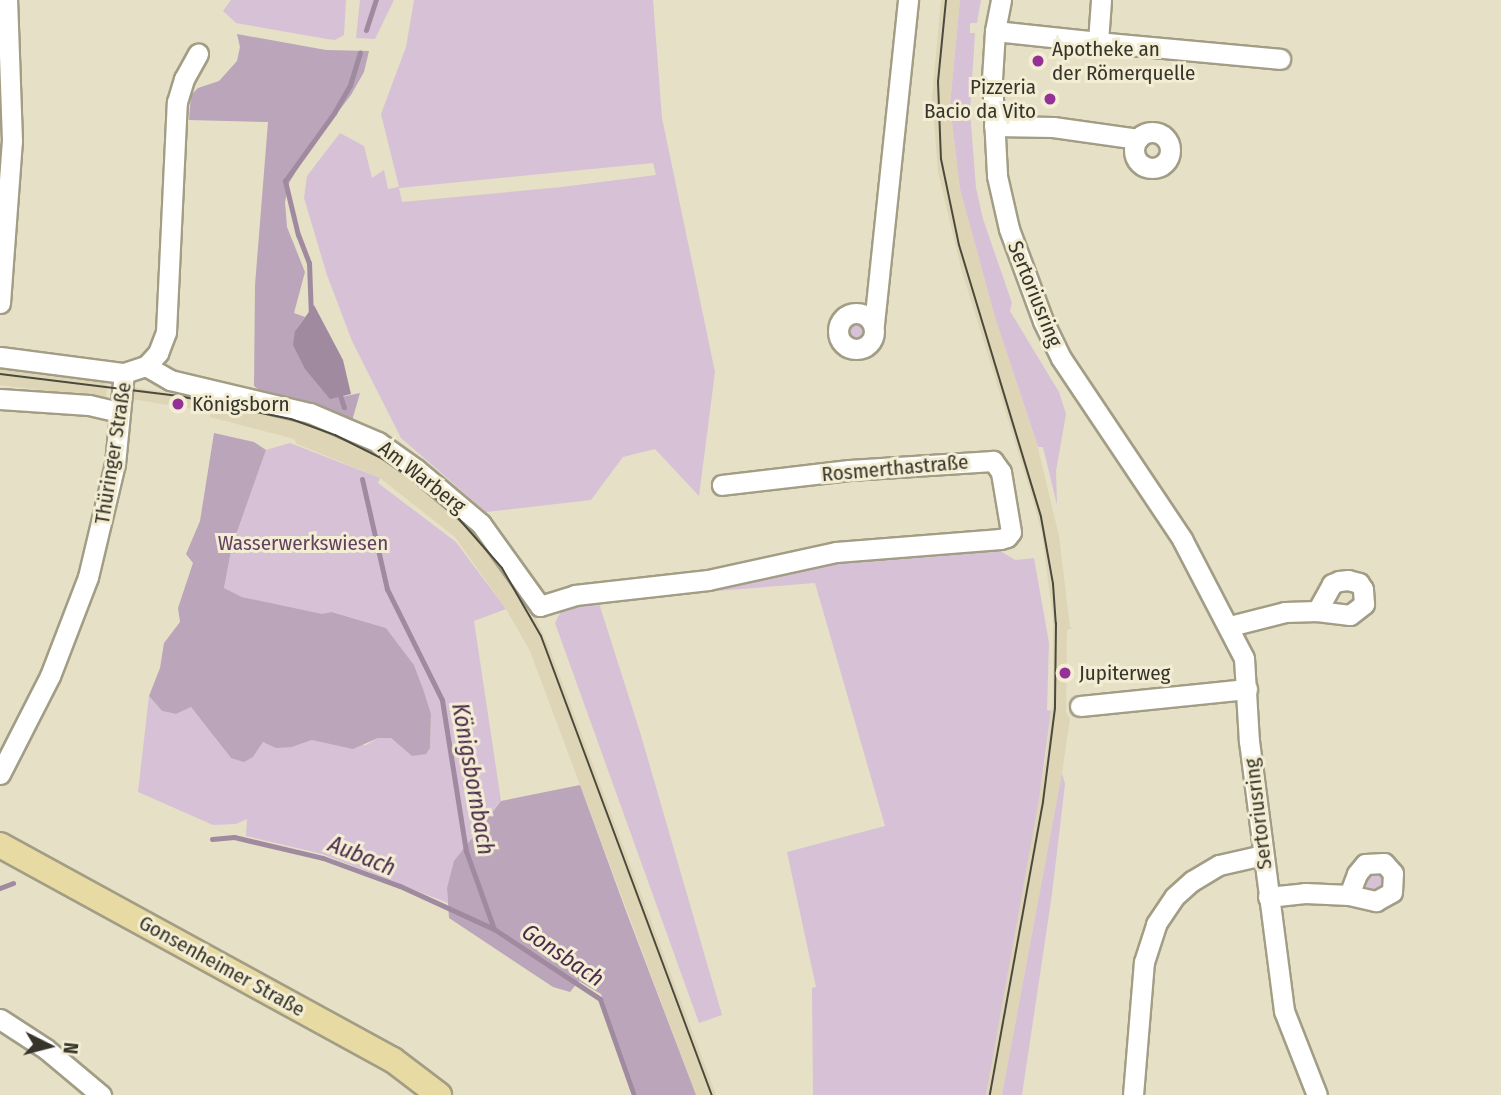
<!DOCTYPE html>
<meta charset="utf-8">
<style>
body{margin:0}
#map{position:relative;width:1501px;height:1095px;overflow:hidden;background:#e6e0c7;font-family:"Fira Sans Condensed",sans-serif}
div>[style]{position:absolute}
.built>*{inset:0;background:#ddd5b5}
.green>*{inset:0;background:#d7c1d6}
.round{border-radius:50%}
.forest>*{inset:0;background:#bba5ba}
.water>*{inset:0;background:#a08aa0}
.stream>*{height:5px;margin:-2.5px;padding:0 2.5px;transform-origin:2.5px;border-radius:2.5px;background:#a08aa0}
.roads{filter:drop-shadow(2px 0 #a29d85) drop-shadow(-2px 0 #a29d85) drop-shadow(0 2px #a29d85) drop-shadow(0 -2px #a29d85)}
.minor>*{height:19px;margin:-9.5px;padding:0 9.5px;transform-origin:9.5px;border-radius:9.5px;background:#fff}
.minor>.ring{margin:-9.5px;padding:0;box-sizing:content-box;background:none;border:19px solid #fff;border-radius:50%}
.major>*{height:24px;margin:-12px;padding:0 12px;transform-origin:12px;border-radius:12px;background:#e8daa3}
.tram>*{height:2px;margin:-1px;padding:0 1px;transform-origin:1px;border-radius:1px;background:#4b493d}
.dots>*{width:19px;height:19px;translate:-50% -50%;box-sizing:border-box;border:4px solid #f3edd4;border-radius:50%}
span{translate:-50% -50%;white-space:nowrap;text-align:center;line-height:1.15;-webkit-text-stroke:6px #f3edd4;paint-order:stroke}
.poi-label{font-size:21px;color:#37352b}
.left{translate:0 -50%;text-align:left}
.right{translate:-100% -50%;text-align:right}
.street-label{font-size:21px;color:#37352b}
.park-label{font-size:21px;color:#634062}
.water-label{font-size:23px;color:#4b2a4b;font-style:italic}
.north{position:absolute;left:14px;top:1011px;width:70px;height:70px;-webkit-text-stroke:5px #f3edd4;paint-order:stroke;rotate:96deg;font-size:19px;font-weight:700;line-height:28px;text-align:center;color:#37352b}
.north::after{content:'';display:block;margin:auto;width:24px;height:32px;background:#37352b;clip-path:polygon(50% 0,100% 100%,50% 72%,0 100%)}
</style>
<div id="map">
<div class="built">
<div style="clip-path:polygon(941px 0,960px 0,950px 104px,960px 189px,995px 317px,1038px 448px,1059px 536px,1070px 627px,1073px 628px,1067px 630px,1066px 712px,1070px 718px,1062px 773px,1002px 1095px,986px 1095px,1046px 756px,1053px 699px,1053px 619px,1042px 534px,1032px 497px,961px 268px,938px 172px,932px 97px)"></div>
<div style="clip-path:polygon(0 368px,108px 380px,106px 398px,0 385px)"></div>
<div style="clip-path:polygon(133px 387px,288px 412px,378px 449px,479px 535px,531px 608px,549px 647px,716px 1095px,696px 1095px,530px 651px,506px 609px,455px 537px,380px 478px,297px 444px,294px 439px,210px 417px,210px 412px,132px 399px)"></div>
</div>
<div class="green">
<div style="clip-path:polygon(231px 0,346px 0,344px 35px,335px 40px,327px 39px,236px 23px,223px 11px)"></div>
<div style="clip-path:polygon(360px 0,394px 0,375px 39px,356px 38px)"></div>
<div style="clip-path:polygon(evenodd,414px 0,653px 0,662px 118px,715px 372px,699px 496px,655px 449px,623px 457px,591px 500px,486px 512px,401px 438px,352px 341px,327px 275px,304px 198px,307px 176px,340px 133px,364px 146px,372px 178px,384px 170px,388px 189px,399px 187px,381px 114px,406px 47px,414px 0,653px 163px,656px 175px,562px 187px,402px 202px,399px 188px,653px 163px)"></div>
<div style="clip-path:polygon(960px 0,981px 0,977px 23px,970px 23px,970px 33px,975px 33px,970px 111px,976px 188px,983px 219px,1012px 303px,1010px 311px,1059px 392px,1066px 414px,1056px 471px,1057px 505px,1043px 447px,1038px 447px,995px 317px,960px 189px,950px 105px)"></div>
<div class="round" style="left:845px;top:320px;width:22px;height:22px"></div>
<div style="clip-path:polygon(290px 443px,380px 478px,378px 483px,456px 542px,506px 609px,474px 621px,501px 801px,474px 832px,447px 888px,448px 903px,322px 854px,246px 836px,247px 819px,236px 824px,213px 825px,138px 792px,149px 696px,162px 711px,176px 714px,191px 707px,231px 758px,253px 757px,263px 742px,292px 747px,312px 740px,366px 745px,378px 738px,391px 738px,413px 756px,430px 748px,431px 714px,414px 665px,386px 628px,333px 612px,322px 615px,242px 597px,224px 588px,232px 546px,266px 450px)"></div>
<div style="clip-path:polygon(989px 544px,1015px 560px,1034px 558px,1049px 643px,1047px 710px,1051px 711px,1039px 799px,986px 1095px,813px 1095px,812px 988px,816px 987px,787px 852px,885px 826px,815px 583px,704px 592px,714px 583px,805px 561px)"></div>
<div style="clip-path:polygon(597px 597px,640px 732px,722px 1015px,699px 1023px,555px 623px,563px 607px)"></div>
<div style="clip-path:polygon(1062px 773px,1065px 784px,1052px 894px,1022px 1095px,1002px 1095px)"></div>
<div class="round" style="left:1365px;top:871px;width:20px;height:20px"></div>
</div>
<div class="forest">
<div style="clip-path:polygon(237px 34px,326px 50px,369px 51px,364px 72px,351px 95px,309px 150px,289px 183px,285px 202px,287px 227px,305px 272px,294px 313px,305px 317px,295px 331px,341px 397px,360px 393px,352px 421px,264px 394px,254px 386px,255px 285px,268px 122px,189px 120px,191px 95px,198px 88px,219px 81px,237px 61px,240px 47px)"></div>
<div style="clip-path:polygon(214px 433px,254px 442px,266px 450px,232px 546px,224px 588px,242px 597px,322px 614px,332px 612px,386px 628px,414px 665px,423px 689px,431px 714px,430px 748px,426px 754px,412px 756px,391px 738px,378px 738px,353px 749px,312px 740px,292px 747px,276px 748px,263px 742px,253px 757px,244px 762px,231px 758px,191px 707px,176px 714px,162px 711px,149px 696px,160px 668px,164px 643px,180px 622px,178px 608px,193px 563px,186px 554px,200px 521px)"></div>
<div style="clip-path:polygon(580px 785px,626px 911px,696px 1095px,637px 1095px,601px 994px,579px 981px,570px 992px,553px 987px,449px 918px,447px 888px,454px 861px,501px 801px)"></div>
</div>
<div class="water">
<div style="clip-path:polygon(314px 305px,343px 360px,351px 394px,330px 399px,305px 369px,293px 345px,295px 331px)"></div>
</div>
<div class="stream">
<div style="left:366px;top:30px;width:32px;rotate:-72deg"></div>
<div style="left:311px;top:317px;width:54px;rotate:-92.1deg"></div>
<div style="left:309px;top:263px;width:30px;rotate:-111deg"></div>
<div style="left:298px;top:235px;width:56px;rotate:-103.5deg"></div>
<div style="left:285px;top:181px;width:84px;rotate:-54.2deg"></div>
<div style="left:334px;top:113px;width:32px;rotate:-60deg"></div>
<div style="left:350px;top:85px;width:34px;rotate:-73deg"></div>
<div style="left:339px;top:392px;width:16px;rotate:72deg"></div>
<div style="left:362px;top:479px;width:113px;rotate:77.2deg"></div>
<div style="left:387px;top:589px;width:124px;rotate:63.6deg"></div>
<div style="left:442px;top:700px;width:153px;rotate:81deg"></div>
<div style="left:466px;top:851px;width:83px;rotate:70.3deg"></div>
<div style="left:212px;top:839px;width:22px;rotate:-5deg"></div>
<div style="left:234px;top:837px;width:91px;rotate:13.3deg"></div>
<div style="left:323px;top:858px;width:82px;rotate:20deg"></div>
<div style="left:400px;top:886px;width:103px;rotate:24.6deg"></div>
<div style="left:494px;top:929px;width:127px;rotate:33.4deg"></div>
<div style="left:600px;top:999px;width:102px;rotate:70.5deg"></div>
<div style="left:0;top:888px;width:14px;rotate:-21deg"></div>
</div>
<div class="roads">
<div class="minor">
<div style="left:1001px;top:0;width:32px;rotate:101deg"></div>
<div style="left:995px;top:31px;width:48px;rotate:93.6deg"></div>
<div style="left:992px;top:79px;width:97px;rotate:87deg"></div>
<div style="left:997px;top:176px;width:54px;rotate:77.2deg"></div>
<div style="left:1009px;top:229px;width:98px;rotate:69.7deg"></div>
<div style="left:1043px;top:321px;width:41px;rotate:64.1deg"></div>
<div style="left:1061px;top:358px;width:218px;rotate:56.2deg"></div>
<div style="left:1182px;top:539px;width:134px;rotate:62.5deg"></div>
<div style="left:1244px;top:658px;width:83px;rotate:86.6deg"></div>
<div style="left:1249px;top:741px;width:272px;rotate:82.6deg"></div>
<div style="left:1284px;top:1011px;width:90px;rotate:68.6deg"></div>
<div style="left:995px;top:31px;width:104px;rotate:6.1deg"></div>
<div style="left:1098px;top:42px;width:42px;rotate:-85.9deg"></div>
<div style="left:1098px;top:42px;width:183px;rotate:5.3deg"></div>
<div style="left:994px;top:126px;width:59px;rotate:1deg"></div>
<div style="left:1053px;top:127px;width:86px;rotate:8deg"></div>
<div class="ring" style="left:1134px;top:132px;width:17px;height:17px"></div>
<div style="left:0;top:303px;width:162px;rotate:-85.8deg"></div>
<div style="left:12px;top:141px;width:141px;rotate:-92deg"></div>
<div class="ring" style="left:838px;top:313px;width:17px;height:17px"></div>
<div style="left:874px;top:324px;width:326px;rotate:-84deg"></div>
<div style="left:0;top:357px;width:125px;rotate:7.4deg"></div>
<div style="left:124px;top:373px;width:23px;rotate:-18deg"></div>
<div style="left:146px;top:366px;width:18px;rotate:-47deg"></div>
<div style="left:158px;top:353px;width:22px;rotate:-69deg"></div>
<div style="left:166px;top:332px;width:230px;rotate:-87.3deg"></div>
<div style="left:177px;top:102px;width:24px;rotate:-73deg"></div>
<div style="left:184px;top:79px;width:29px;rotate:-61deg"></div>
<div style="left:146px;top:366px;width:28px;rotate:30deg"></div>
<div style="left:170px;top:380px;width:144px;rotate:13.3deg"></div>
<div style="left:310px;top:413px;width:74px;rotate:23.1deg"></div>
<div style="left:378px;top:442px;width:47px;rotate:35.4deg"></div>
<div style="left:416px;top:469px;width:85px;rotate:40.2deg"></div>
<div style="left:481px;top:524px;width:101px;rotate:54.3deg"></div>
<div style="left:540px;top:606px;width:37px;rotate:-17deg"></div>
<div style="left:575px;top:595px;width:134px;rotate:-6.4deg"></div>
<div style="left:708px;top:580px;width:131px;rotate:-12.3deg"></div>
<div style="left:836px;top:552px;width:165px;rotate:-4.5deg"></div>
<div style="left:1000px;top:539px;width:7px;rotate:-16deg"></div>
<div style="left:1007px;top:537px;width:6px;rotate:-51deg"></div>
<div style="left:1011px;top:532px;width:61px;rotate:-99.5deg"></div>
<div style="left:1001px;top:472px;width:14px;rotate:-126deg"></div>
<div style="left:993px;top:461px;width:144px;rotate:176.4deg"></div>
<div style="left:849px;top:470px;width:128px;rotate:173.3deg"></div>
<div style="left:0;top:399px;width:89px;rotate:3.9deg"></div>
<div style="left:89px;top:405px;width:32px;rotate:13deg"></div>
<div style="left:1230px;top:626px;width:57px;rotate:-14.3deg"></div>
<div style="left:1285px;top:612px;width:32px;rotate:-2deg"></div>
<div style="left:1317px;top:611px;width:33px;rotate:7deg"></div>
<div style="left:1350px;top:615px;width:18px;rotate:-38deg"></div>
<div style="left:1364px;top:604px;width:15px;rotate:-94deg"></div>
<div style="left:1363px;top:589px;width:7px;rotate:-124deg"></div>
<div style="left:1359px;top:583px;width:11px;rotate:-165deg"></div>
<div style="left:1348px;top:580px;width:9px;rotate:174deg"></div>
<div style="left:1339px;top:581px;width:8px;rotate:157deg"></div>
<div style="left:1332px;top:584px;width:31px;rotate:119deg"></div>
<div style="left:1080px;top:706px;width:168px;rotate:-5.8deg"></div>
<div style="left:0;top:774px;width:110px;rotate:-63deg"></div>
<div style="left:50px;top:676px;width:106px;rotate:-69deg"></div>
<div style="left:88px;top:577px;width:116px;rotate:-76.6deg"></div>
<div style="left:115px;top:464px;width:91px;rotate:-84.4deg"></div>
<div style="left:1268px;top:897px;width:37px;rotate:-6deg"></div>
<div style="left:1305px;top:893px;width:44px;rotate:2.6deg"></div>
<div style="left:1349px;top:895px;width:28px;rotate:13deg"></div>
<div style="left:1376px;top:901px;width:18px;rotate:-29deg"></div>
<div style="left:1392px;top:892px;width:19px;rotate:-87deg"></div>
<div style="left:1393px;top:873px;width:13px;rotate:-132deg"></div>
<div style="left:1384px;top:863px;width:19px;rotate:177deg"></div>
<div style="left:1365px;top:864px;width:13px;rotate:129deg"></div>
<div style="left:1357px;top:874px;width:22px;rotate:111deg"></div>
<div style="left:0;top:1019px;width:55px;rotate:33.1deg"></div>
<div style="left:46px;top:1049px;width:72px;rotate:39.9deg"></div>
<div style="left:1133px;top:1095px;width:133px;rotate:-85.3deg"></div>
<div style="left:1144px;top:962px;width:40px;rotate:-72deg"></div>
<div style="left:1156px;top:924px;width:32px;rotate:-56deg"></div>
<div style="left:1174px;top:897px;width:24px;rotate:-42deg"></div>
<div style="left:1192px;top:881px;width:31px;rotate:-31deg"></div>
<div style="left:1219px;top:865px;width:45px;rotate:-12.8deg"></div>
</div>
<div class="major">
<div style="left:0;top:845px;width:448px;rotate:28.7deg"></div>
<div style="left:393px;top:1060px;width:58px;rotate:37.3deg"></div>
</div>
</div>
<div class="tram">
<div style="left:946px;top:0;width:82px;rotate:95.6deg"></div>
<div style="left:938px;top:82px;width:77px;rotate:87.8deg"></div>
<div style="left:941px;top:159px;width:88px;rotate:78.2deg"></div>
<div style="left:959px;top:245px;width:284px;rotate:73.2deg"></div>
<div style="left:1041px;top:517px;width:68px;rotate:79.8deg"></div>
<div style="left:1053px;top:584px;width:39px;rotate:86deg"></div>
<div style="left:1056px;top:623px;width:85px;rotate:90.7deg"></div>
<div style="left:1055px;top:708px;width:95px;rotate:97.3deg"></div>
<div style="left:1043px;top:802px;width:298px;rotate:100.3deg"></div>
<div style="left:0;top:374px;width:180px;rotate:7deg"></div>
<div style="left:179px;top:396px;width:114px;rotate:11.6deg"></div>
<div style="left:291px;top:419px;width:47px;rotate:20deg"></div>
<div style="left:335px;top:435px;width:56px;rotate:26.6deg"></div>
<div style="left:385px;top:460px;width:44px;rotate:34.8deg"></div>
<div style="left:421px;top:485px;width:51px;rotate:41.8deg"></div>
<div style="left:459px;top:519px;width:65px;rotate:48.7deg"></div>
<div style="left:502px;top:568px;width:78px;rotate:60.2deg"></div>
<div style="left:541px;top:636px;width:490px;rotate:69.6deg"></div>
</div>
<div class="dots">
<div style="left:1038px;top:61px;background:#943096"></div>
<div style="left:1050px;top:99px;background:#943096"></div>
<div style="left:178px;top:404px;background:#943096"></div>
<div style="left:1065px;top:673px;background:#943096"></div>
</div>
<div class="poi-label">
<span class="left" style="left:1052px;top:61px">Apotheke an<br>der Römerquelle</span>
<span class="right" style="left:1036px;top:99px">Pizzeria<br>Bacio da Vito</span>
<span class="left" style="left:192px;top:404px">Königsborn</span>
<span class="left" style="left:1079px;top:673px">Jupiterweg</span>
</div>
<div class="street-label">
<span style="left:1035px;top:294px;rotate:68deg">Sertoriusring</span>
<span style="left:113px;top:453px;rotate:-81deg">Thüringer Straße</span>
<span style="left:895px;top:468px;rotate:-5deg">Rosmerthastraße</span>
<span style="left:422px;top:477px;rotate:38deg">Am Warberg</span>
<span style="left:1258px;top:814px;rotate:-97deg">Sertoriusring</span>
<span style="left:222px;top:966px;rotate:29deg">Gonsenheimer Straße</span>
</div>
<div class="park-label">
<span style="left:303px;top:543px">Wasserwerkswiesen</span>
</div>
<div class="water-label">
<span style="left:473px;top:779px;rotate:80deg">Königsbornbach</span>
<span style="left:362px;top:856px;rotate:22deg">Aubach</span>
<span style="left:563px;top:955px;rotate:34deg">Gonsbach</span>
</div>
<div class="north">N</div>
</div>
